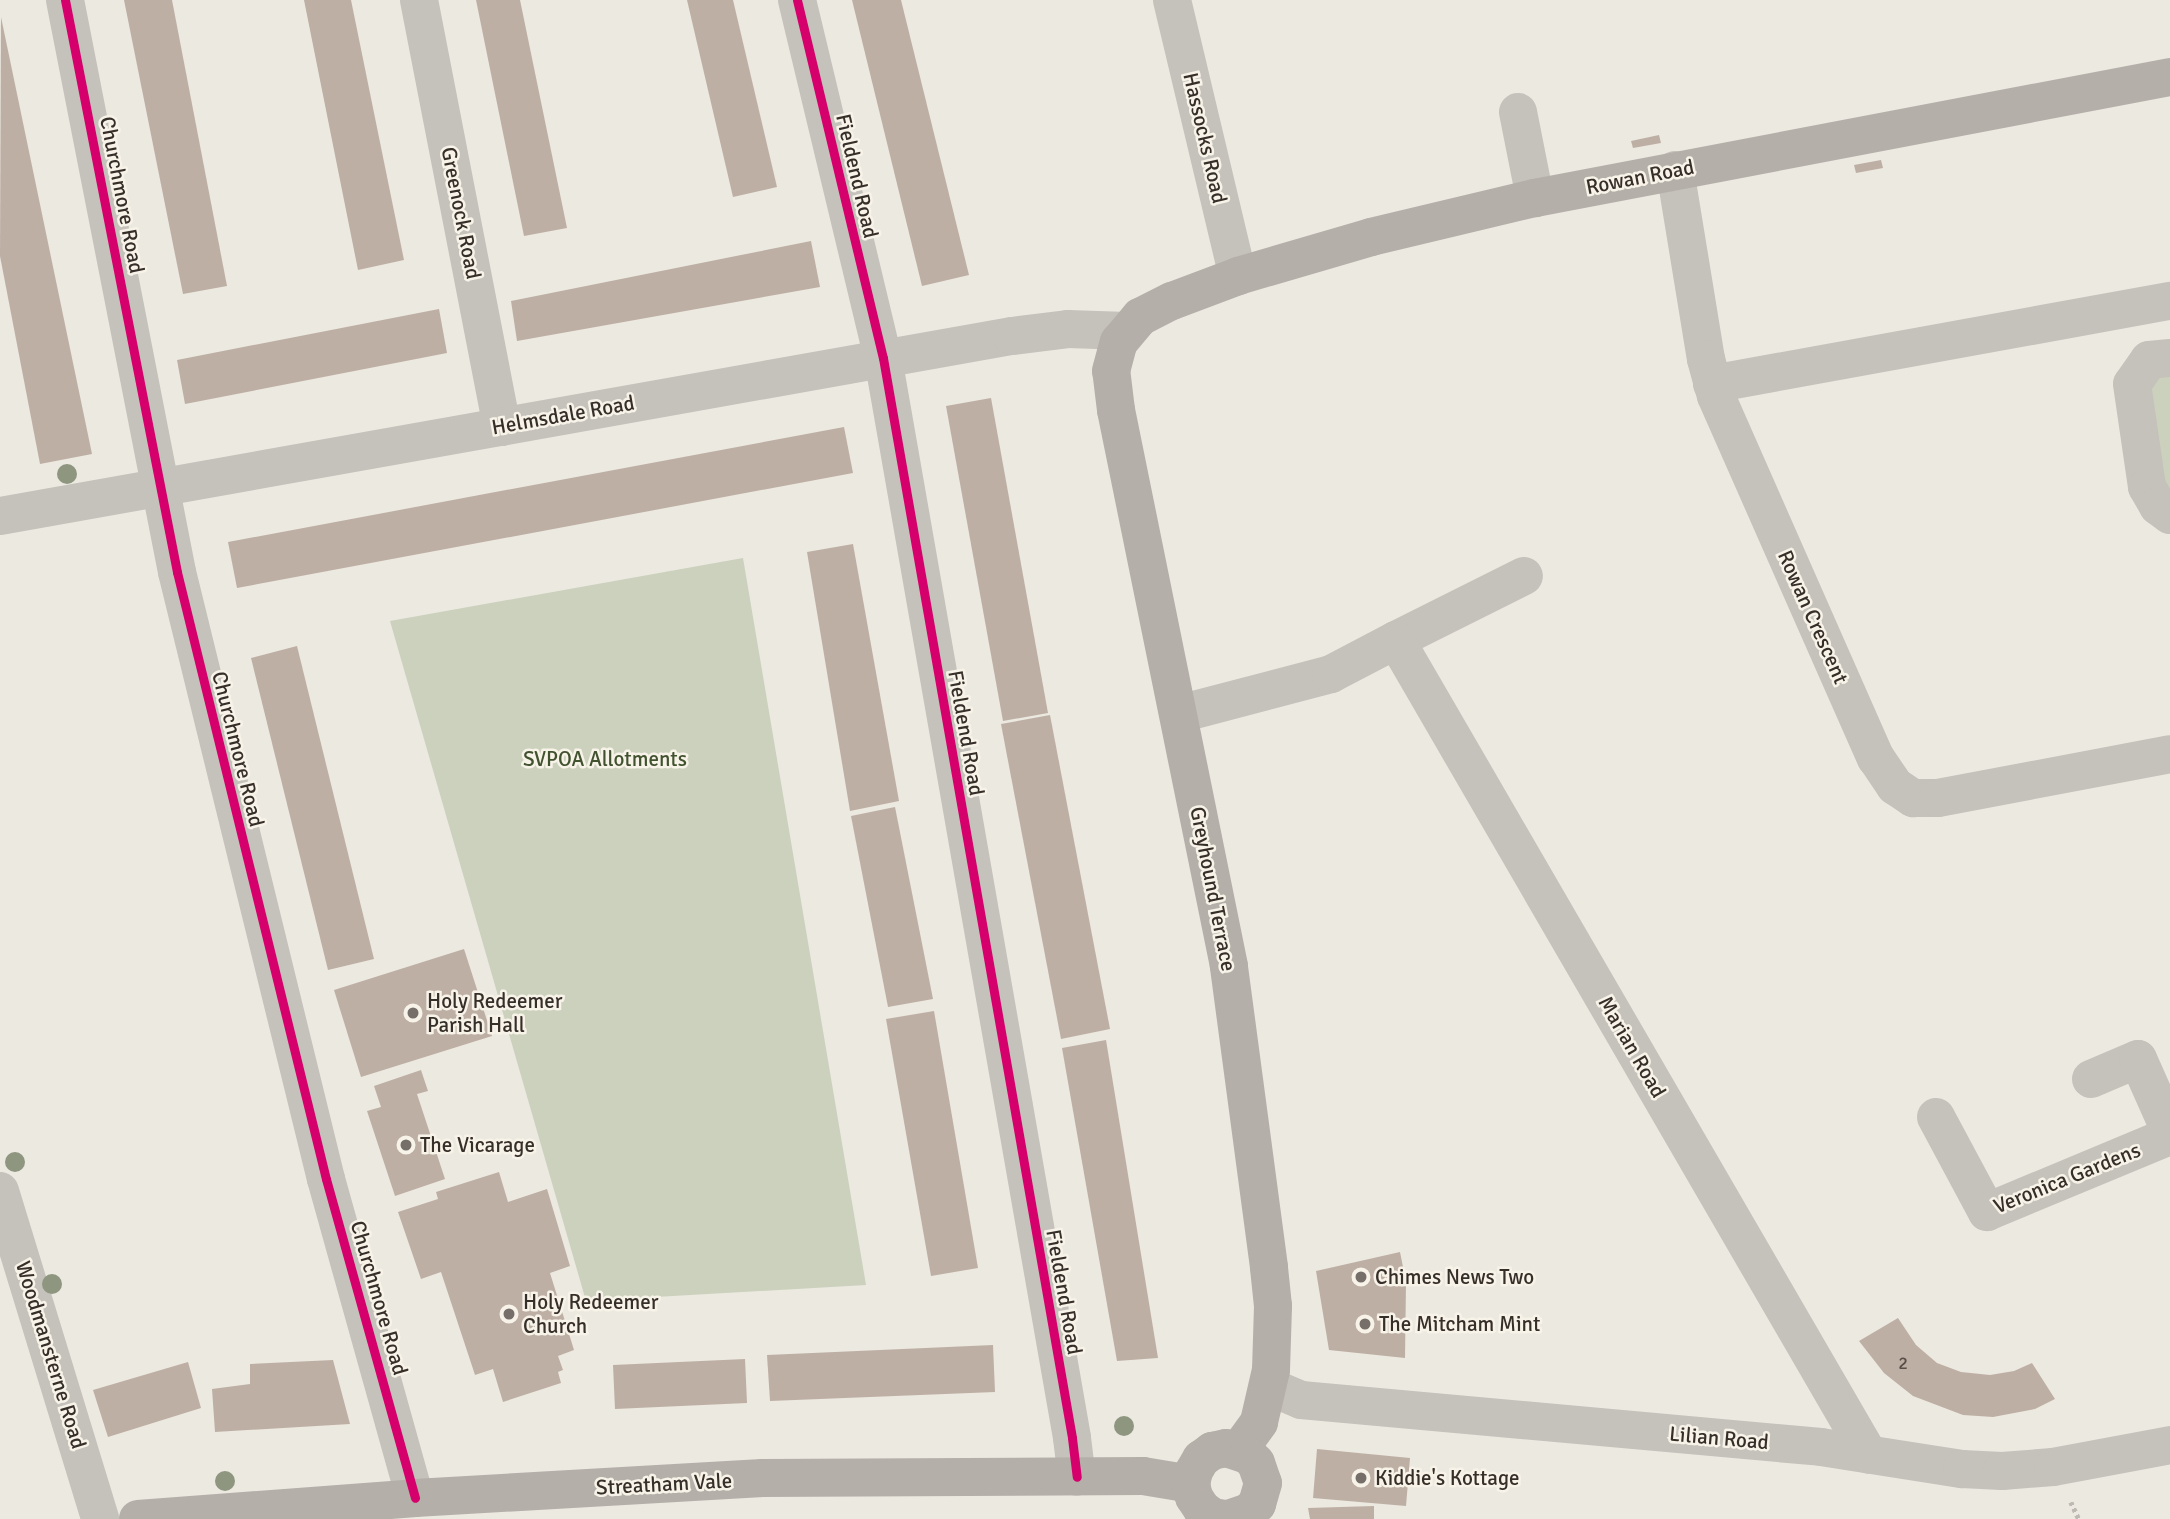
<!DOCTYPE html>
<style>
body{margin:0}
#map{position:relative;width:2170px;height:1519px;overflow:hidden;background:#ece9e1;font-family:Signika,sans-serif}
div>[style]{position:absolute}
.green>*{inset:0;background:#cbd1bc}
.building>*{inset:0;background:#beafa4}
.path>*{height:4.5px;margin-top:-2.25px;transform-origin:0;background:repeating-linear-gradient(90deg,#beb9b3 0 3.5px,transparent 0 7px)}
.minor>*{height:38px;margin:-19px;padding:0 19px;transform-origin:19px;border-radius:19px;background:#c5c1bb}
.major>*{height:38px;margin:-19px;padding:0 19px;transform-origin:19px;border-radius:19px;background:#b4afa9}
.cycleway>*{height:9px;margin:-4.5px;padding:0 4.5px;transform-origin:4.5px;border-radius:4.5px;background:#d6006c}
.trees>*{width:20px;height:20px;margin:-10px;border-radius:50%;background:#8e967f}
.dots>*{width:19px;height:19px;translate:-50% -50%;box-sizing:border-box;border:4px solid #f8f3e9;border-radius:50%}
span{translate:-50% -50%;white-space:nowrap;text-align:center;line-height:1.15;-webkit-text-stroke:5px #f8f3e9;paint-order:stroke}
.number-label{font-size:18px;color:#584e48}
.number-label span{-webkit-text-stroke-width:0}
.street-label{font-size:21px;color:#362e29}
.park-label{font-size:21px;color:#41522f}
.poi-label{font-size:21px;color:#362e29}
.left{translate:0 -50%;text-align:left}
</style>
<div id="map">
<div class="green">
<div style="clip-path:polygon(2170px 373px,2170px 497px,2163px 488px,2148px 385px,2153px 377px)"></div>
<div style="clip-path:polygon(743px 558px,866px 1285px,586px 1301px,390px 621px)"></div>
</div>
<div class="building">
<div style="clip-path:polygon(124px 0,172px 0,227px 286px,183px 294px)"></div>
<div style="clip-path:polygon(304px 0,351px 0,404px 260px,358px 270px)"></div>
<div style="clip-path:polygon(476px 0,520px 0,567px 228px,524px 236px)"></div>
<div style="clip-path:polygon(687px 0,733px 0,777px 187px,733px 197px)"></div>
<div style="clip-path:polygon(852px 0,901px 0,969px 275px,922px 286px)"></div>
<div style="clip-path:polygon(1px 17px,92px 454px,40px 464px,0 256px)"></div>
<div style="clip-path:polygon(1659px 135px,1661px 143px,1633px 148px,1631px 141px)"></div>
<div style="clip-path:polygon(1881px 160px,1883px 168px,1856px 173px,1854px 165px)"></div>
<div style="clip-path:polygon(811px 241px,820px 287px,517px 341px,511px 301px)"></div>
<div style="clip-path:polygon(439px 309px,447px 353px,185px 404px,177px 360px)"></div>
<div style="clip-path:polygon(991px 398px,1048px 713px,1003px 721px,946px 406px)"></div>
<div style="clip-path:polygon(844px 427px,853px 473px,237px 588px,228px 542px)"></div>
<div style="clip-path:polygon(853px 544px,899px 801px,850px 811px,807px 552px)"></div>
<div style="clip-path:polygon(297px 646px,374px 959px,328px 970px,251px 658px)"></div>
<div style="clip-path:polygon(1050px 715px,1110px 1029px,1061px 1039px,1001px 724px)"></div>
<div style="clip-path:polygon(895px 807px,933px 999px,888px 1007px,851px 816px)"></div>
<div style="clip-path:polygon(464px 949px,492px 1036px,361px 1077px,334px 990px)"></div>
<div style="clip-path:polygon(934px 1011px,978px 1268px,931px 1276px,886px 1019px)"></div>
<div style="clip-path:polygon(1106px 1040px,1158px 1358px,1117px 1361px,1062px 1048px)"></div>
<div style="clip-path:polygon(421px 1070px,428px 1091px,417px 1094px,445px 1179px,395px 1196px,367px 1111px,381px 1107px,374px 1086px)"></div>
<div style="clip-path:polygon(499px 1172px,508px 1202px,547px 1189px,570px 1266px,550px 1273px,574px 1350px,558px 1356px,563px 1370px,558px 1372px,561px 1383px,503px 1402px,493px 1369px,475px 1375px,441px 1272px,421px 1279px,398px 1212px,438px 1199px,436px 1192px)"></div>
<div style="clip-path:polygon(1400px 1252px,1406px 1282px,1405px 1358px,1329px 1350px,1316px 1271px)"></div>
<div style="clip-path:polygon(1898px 1318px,1916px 1345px,1937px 1363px,1961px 1372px,1990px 1375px,2014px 1371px,2032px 1363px,2055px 1399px,2035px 1409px,1993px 1417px,1963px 1415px,1913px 1396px,1884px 1373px,1859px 1341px)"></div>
<div style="clip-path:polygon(993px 1345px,995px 1392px,770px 1401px,767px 1355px)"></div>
<div style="clip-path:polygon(745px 1359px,747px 1403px,615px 1409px,613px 1365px)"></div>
<div style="clip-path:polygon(333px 1360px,350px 1424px,215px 1432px,212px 1389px,250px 1384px,250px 1364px)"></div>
<div style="clip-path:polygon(188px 1362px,201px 1408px,108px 1437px,93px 1390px)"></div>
<div style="clip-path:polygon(1317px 1449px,1410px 1458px,1406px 1506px,1313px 1498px)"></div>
<div style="clip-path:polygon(1374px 1506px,1374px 1519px,1310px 1519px,1308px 1508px)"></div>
</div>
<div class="path">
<div style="left:2071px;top:1502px;width:19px;rotate:65deg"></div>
</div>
<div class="minor">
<div style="left:65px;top:0;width:583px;rotate:78.92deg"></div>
<div style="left:177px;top:572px;width:625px;rotate:76.21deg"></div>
<div style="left:326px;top:1179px;width:331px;rotate:74.4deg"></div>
<div style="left:419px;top:0;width:435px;rotate:79deg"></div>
<div style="left:797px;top:0;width:368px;rotate:76.5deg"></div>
<div style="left:883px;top:358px;width:1096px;rotate:80.07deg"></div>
<div style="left:1072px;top:1438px;width:39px;rotate:83deg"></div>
<div style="left:1172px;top:0;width:284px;rotate:76.6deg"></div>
<div style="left:1518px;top:112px;width:88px;rotate:78.8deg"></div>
<div style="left:1675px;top:170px;width:192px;rotate:80.7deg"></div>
<div style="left:1706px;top:359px;width:38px;rotate:75deg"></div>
<div style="left:1716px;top:396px;width:396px;rotate:66.2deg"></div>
<div style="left:1876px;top:758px;width:34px;rotate:56deg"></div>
<div style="left:1895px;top:786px;width:22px;rotate:34deg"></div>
<div style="left:1913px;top:798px;width:25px"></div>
<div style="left:1938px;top:798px;width:236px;rotate:-10.7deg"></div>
<div style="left:2170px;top:358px;width:21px;rotate:175deg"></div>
<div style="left:2149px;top:360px;width:29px;rotate:125deg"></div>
<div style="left:2132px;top:384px;width:104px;rotate:81.7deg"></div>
<div style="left:2147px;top:487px;width:22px;rotate:60deg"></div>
<div style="left:2158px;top:506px;width:15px;rotate:37deg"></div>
<div style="left:1712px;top:384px;width:465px;rotate:-10.3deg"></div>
<div style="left:0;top:516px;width:1028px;rotate:-10.09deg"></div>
<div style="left:1012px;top:336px;width:56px;rotate:-7.1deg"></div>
<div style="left:1068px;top:329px;width:59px;rotate:1.9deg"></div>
<div style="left:1396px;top:640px;width:143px;rotate:-26.6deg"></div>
<div style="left:1179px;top:714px;width:157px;rotate:-14.7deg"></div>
<div style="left:1331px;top:674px;width:73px;rotate:-27.6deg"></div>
<div style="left:1396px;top:640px;width:942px;rotate:59.87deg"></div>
<div style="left:2091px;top:1079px;width:51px;rotate:-23.1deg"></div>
<div style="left:2138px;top:1059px;width:79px;rotate:66deg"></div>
<div style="left:1936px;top:1117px;width:108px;rotate:61.8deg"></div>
<div style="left:1987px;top:1212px;width:198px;rotate:-22.6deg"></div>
<div style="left:0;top:1191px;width:343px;rotate:73deg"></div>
<div style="left:1268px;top:1386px;width:36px;rotate:23deg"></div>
<div style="left:1301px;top:1400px;width:522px;rotate:5.16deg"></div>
<div style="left:1821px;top:1447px;width:143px;rotate:8.9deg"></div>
<div style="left:1962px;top:1469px;width:40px;rotate:2.9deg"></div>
<div style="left:2002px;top:1471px;width:51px;rotate:-4.5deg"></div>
<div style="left:2053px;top:1467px;width:119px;rotate:-10.6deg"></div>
</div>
<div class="major">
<div style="left:1239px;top:1450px;width:34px;rotate:-54deg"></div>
<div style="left:1259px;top:1422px;width:53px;rotate:-77deg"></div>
<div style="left:1271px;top:1370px;width:64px;rotate:-88.2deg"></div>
<div style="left:1273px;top:1306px;width:39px;rotate:-96deg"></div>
<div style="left:1269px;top:1267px;width:304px;rotate:-97.6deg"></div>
<div style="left:1229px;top:966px;width:567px;rotate:-101.49deg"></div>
<div style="left:1116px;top:410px;width:39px;rotate:-97deg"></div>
<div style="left:1111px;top:371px;width:30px;rotate:-75deg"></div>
<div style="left:1119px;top:342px;width:33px;rotate:-50deg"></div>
<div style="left:1140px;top:317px;width:36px;rotate:-27deg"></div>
<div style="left:1172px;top:301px;width:71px;rotate:-20.7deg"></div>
<div style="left:1238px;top:276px;width:139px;rotate:-16.3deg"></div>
<div style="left:1371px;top:237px;width:169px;rotate:-13.4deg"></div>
<div style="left:1535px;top:198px;width:646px;rotate:-10.79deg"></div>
<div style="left:138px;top:1519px;width:278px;rotate:-4.3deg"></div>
<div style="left:415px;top:1498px;width:348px;rotate:-3.3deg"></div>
<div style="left:762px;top:1478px;width:381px;rotate:-0.3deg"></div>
<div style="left:1143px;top:1476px;width:49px;rotate:9.5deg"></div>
<div style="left:1225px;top:1519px;width:12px;rotate:-171deg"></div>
<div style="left:1213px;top:1517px;width:14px;rotate:-144deg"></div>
<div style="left:1202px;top:1509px;width:14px;rotate:-124deg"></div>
<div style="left:1194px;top:1497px;width:13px;rotate:-103deg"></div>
<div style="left:1191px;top:1484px;width:13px;rotate:-77deg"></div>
<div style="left:1194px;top:1471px;width:14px;rotate:-60deg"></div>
<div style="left:1201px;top:1459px;width:14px;rotate:-36deg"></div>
<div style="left:1212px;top:1451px;width:14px;rotate:-12deg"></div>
<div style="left:1226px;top:1448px;width:23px;rotate:18deg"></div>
<div style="left:1248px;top:1455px;width:11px;rotate:45deg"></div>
<div style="left:1256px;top:1463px;width:21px;rotate:71deg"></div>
<div style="left:1263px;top:1483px;width:22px;rotate:106deg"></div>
<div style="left:1257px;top:1504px;width:11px;rotate:135deg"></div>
<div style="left:1249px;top:1512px;width:21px;rotate:161deg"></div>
</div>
<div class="cycleway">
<div style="left:65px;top:0;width:583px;rotate:78.92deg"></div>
<div style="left:177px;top:572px;width:625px;rotate:76.21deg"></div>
<div style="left:326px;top:1179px;width:331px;rotate:74.4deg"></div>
<div style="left:797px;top:0;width:368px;rotate:76.5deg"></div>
<div style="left:883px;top:358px;width:1096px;rotate:80.07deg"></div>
<div style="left:1072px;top:1438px;width:39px;rotate:83deg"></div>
</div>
<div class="trees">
<div style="left:67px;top:474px"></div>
<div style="left:15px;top:1162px"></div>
<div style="left:52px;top:1284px"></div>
<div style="left:1124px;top:1426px"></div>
<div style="left:225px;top:1481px"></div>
</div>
<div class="dots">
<div style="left:413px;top:1013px;background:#766f69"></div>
<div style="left:406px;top:1145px;background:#766f69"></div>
<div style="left:1361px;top:1277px;background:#766f69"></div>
<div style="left:509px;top:1314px;background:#766f69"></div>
<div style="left:1365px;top:1324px;background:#766f69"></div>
<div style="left:1361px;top:1478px;background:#766f69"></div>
</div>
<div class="number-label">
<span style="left:1903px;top:1363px">2</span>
</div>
<div class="street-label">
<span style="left:1205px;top:138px;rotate:77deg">Hassocks Road</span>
<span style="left:857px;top:176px;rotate:77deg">Fieldend Road</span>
<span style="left:1640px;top:177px;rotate:-11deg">Rowan Road</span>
<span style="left:122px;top:195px;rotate:79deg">Churchmore Road</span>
<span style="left:461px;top:213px;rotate:79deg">Greenock Road</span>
<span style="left:563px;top:415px;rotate:-10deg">Helmsdale Road</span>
<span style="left:1813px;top:617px;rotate:66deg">Rowan Crescent</span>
<span style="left:966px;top:733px;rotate:80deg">Fieldend Road</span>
<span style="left:238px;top:749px;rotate:76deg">Churchmore Road</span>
<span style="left:1213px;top:889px;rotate:79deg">Greyhound Terrace</span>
<span style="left:1632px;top:1047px;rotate:60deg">Marian Road</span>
<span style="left:2067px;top:1178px;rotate:-22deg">Veronica Gardens</span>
<span style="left:1064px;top:1292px;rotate:80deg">Fieldend Road</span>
<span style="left:379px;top:1298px;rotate:74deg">Churchmore Road</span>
<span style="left:51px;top:1355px;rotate:73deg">Woodmansterne Road</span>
<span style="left:1719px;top:1438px;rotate:5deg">Lilian Road</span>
<span style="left:664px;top:1484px;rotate:-3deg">Streatham Vale</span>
</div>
<div class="park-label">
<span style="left:605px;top:759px">SVPOA Allotments</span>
</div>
<div class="poi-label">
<span class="left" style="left:427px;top:1013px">Holy Redeemer<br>Parish Hall</span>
<span class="left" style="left:420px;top:1145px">The Vicarage</span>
<span class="left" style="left:1375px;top:1277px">Chimes News Two</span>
<span class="left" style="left:523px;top:1314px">Holy Redeemer<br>Church</span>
<span class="left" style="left:1379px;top:1324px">The Mitcham Mint</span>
<span class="left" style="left:1375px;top:1478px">Kiddie's Kottage</span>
</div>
</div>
